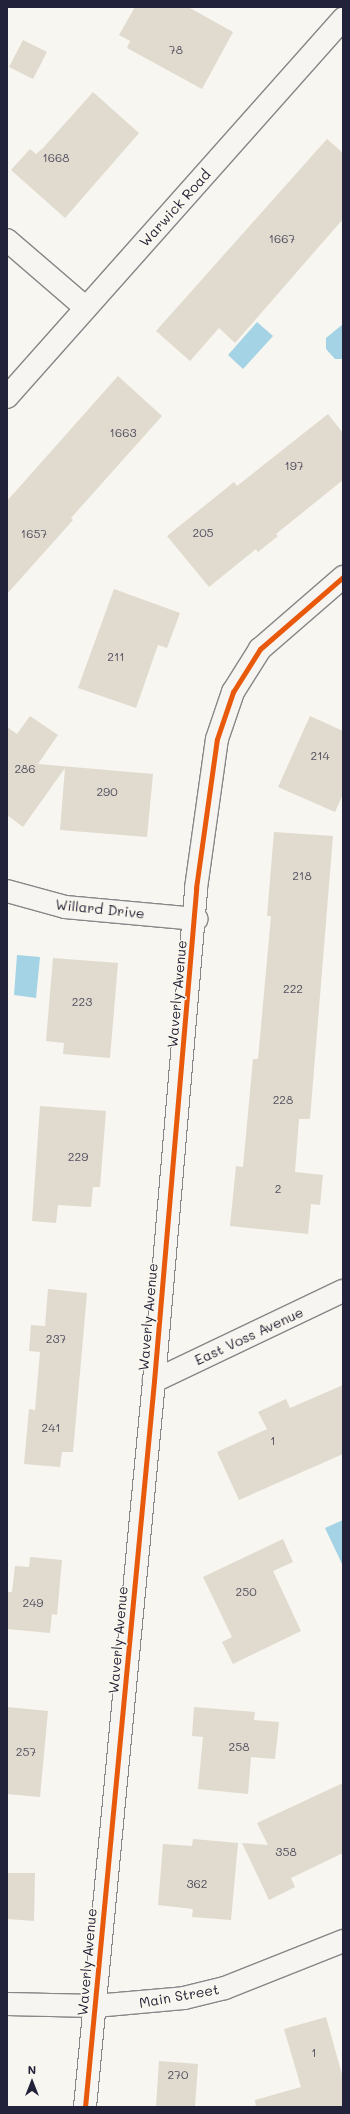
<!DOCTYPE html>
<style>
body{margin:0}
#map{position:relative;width:350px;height:2114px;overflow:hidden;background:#f8f6f0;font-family:Mali,sans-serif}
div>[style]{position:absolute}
.water>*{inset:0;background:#a3d3e5}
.building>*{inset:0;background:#e1dace}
.roads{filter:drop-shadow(1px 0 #878688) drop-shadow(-1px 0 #878688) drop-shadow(0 1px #878688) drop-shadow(0 -1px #878688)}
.street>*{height:22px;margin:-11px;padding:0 11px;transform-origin:11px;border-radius:11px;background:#f6f5f1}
.secondary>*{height:22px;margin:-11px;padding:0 11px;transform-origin:11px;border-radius:11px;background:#f6f5f1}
.cycleway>*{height:5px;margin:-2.5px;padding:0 2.5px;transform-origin:2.5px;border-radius:2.5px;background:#e8590c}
span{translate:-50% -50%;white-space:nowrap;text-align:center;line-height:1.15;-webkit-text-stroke:3px #fbf7ec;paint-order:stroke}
.number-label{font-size:12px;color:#525060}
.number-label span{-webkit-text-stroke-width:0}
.street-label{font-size:14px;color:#22223b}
.frame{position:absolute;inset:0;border:8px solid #22223b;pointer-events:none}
.north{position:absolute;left:12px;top:2062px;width:40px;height:40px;-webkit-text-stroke:3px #fbf7ec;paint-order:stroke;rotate:0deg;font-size:11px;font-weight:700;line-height:16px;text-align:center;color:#22223b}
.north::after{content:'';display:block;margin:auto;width:14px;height:18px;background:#22223b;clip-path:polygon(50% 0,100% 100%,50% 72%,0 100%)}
</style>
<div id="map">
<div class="water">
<div style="clip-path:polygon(257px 322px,273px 336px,243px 369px,228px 355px)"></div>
<div style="clip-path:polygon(343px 324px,343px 359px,335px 359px,326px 349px,326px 338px)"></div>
<div style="clip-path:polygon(17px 955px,40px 957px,36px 998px,14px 995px)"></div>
<div style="clip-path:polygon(343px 1520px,343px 1566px,325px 1528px)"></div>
</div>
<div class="building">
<div style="clip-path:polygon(135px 7px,188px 7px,233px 32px,202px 89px,127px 48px,130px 41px,119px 35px)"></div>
<div style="clip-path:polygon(23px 40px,47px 52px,33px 79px,9px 67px)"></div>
<div style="clip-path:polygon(93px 92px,139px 133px,65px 218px,11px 170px,30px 149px,36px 154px,43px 148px)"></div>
<div style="clip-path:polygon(327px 139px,343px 153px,343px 219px,235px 343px,219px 328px,190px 361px,156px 331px)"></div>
<div style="clip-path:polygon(118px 376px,162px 416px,71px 518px,73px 520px,7px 594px,7px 501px)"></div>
<div style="clip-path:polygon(328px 414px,343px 433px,343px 480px,276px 534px,278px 536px,258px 552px,256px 549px,209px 587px,167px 536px,234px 482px,237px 486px)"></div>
<div style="clip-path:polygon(114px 589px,180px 613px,167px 648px,158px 645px,136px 708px,78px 688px)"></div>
<div style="clip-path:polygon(30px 716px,58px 735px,38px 764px,153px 774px,147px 837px,60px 830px,65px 768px,23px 827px,7px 815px,7px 727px,17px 734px)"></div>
<div style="clip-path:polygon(310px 716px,343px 731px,343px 794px,335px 812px,278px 787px)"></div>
<div style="clip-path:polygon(274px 832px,333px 836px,310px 1119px,299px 1119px,295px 1172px,323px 1175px,320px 1205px,311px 1204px,308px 1234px,230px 1226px,236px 1166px,243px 1167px,253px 1059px,258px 1059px,271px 916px,267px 916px)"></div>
<div style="clip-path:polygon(53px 958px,118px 963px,110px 1058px,63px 1054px,64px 1043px,46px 1041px)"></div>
<div style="clip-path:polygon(40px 1106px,106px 1111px,100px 1187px,93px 1187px,91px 1207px,58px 1205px,56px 1223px,32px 1221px)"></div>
<div style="clip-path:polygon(48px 1289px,87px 1293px,73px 1452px,62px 1452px,60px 1467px,24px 1464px,29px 1409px,35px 1410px,40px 1352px,29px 1351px,31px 1325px,45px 1326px)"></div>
<div style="clip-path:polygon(343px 1385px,343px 1454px,239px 1500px,217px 1452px,267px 1429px,258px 1412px,286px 1399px,290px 1408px)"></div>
<div style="clip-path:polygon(283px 1539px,293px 1562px,273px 1571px,301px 1631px,233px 1664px,222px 1642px,232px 1637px,203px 1577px)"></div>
<div style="clip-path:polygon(30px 1557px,62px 1560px,57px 1615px,52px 1614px,50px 1633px,7px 1629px,7px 1592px,12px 1592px,15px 1566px,29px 1567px)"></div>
<div style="clip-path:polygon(7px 1707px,48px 1711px,40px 1797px,7px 1794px)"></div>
<div style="clip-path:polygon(194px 1707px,255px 1712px,254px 1720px,279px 1722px,275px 1759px,251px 1757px,248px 1794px,198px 1789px,203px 1737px,192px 1736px)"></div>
<div style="clip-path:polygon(343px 1783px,343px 1853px,291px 1878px,295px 1887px,269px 1900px,242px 1843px,268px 1845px,257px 1823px)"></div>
<div style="clip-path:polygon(193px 1839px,238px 1843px,231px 1920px,192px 1917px,193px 1909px,158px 1905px,163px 1844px,192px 1846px)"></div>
<div style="clip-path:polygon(7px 1873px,35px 1873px,34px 1921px,7px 1919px)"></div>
<div style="clip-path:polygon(326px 2017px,343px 2078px,343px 2107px,256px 2107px,255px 2100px,301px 2087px,284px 2029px)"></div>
<div style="clip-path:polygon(159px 2061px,198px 2064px,195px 2107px,156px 2107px)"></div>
</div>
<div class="roads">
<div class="street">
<div style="left:7px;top:240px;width:104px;rotate:40.7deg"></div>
<div style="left:7px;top:397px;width:506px;rotate:-48.37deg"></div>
<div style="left:7px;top:891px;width:60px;rotate:15.4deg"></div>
<div style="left:65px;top:907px;width:132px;rotate:5.2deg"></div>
<div style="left:154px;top:1381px;width:209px;rotate:-25.5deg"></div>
<div style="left:85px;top:2107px;width:729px;rotate:-84.57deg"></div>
<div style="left:154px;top:1381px;width:495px;rotate:-85.1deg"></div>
<div style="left:196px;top:888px;width:150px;rotate:-82deg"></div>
<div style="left:217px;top:739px;width:50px;rotate:-71.2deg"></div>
<div style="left:233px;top:692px;width:51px;rotate:-57.9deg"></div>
<div style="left:260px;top:649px;width:110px;rotate:-40.9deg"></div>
</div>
<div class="secondary">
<div style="left:7px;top:2004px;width:88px;rotate:1.3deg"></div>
<div style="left:95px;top:2006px;width:89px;rotate:-5.1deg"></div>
<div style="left:184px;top:1998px;width:42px;rotate:-13.7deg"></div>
<div style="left:225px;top:1988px;width:127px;rotate:-21.7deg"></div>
</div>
</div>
<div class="cycleway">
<div style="left:85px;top:2107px;width:729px;rotate:-84.57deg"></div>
<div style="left:154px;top:1381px;width:495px;rotate:-85.1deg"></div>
<div style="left:196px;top:888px;width:150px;rotate:-82deg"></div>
<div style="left:217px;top:739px;width:50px;rotate:-71.2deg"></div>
<div style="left:233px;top:692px;width:51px;rotate:-57.9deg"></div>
<div style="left:260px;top:649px;width:110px;rotate:-40.9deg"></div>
</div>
<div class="number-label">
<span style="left:176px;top:50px">78</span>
<span style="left:56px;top:158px">1668</span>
<span style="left:282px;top:239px">1667</span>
<span style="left:123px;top:433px">1663</span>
<span style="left:294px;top:466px">197</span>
<span style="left:203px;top:533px">205</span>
<span style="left:34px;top:534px">1657</span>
<span style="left:116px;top:657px">211</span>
<span style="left:320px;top:756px">214</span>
<span style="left:25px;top:769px">286</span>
<span style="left:107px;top:792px">290</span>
<span style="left:302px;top:876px">218</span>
<span style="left:293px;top:989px">222</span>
<span style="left:82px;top:1002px">223</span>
<span style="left:283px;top:1100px">228</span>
<span style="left:78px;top:1157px">229</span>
<span style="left:278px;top:1189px">2</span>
<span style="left:56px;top:1339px">237</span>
<span style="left:51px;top:1428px">241</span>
<span style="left:273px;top:1441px">1</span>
<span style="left:246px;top:1592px">250</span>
<span style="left:33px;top:1603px">249</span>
<span style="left:239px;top:1747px">258</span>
<span style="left:26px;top:1752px">257</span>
<span style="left:286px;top:1852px">358</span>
<span style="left:197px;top:1884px">362</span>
<span style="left:314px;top:2053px">1</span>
<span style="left:178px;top:2075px">270</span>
</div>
<div class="street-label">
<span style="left:175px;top:208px;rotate:-48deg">Warwick Road</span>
<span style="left:100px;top:909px;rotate:6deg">Willard Drive</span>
<span style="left:177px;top:994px;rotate:-85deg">Waverly Avenue</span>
<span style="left:148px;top:1317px;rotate:-85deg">Waverly Avenue</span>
<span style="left:249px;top:1336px;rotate:-25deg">East Voss Avenue</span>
<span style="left:118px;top:1640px;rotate:-85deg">Waverly Avenue</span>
<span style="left:87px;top:1962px;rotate:-85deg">Waverly Avenue</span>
<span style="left:179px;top:1996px;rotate:-10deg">Main Street</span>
</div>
<div class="frame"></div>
<div class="north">N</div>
</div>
